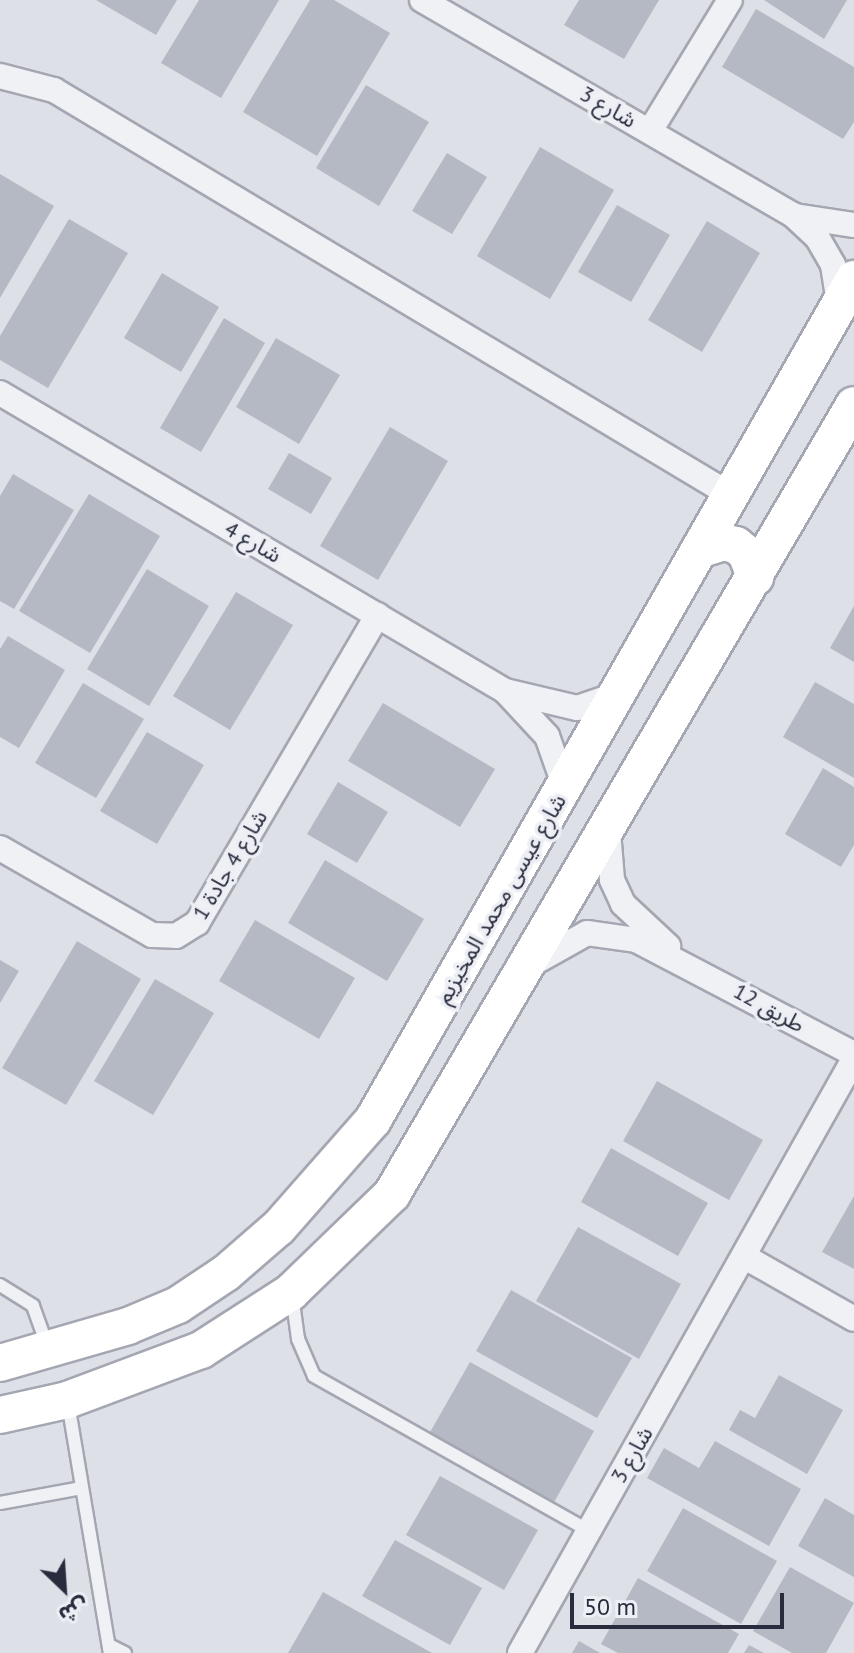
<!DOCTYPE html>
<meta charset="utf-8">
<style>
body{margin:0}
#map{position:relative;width:854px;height:1653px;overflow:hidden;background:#dee0e7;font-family:"PT Sans","Noto Sans Arabic",sans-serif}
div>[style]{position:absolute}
.building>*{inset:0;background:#b5b9c3}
.roads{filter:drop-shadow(2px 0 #a4a6b1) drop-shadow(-2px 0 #a4a6b1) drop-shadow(0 2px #a4a6b1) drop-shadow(0 -2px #a4a6b1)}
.lane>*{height:12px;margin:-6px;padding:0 6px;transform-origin:6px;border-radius:6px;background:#f0f1f5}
.street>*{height:24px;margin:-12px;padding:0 12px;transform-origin:12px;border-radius:12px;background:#f0f1f5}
.secondary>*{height:36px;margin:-18px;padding:0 18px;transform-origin:18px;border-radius:18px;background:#fff}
span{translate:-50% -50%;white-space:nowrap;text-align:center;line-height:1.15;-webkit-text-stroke:7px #edeff5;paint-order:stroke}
.street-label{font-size:22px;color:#282c3d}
.north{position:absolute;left:24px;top:1549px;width:80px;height:80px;-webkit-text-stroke:6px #edeff5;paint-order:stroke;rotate:155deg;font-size:22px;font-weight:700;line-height:32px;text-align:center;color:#282c3d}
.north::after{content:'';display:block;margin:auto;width:28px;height:36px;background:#282c3d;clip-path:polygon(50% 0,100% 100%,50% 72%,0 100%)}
.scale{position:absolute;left:570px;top:1593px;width:214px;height:36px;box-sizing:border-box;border:4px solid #282c3d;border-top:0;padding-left:10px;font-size:24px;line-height:28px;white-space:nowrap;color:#282c3d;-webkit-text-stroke:6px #edeff5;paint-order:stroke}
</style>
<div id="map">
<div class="building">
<div style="clip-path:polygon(96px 0,177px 0,156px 35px)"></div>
<div style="clip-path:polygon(199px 0,279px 0,221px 98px,161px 63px)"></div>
<div style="clip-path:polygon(310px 0,334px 0,390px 33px,317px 156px,243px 112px)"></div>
<div style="clip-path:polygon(579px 0,659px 0,624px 59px,564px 25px)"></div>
<div style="clip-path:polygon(764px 0,847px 0,824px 39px)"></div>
<div style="clip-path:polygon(756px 9px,854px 67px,854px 122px,843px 139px,722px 67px)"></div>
<div style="clip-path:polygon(366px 85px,429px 122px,379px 206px,316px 168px)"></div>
<div style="clip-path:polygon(540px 147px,614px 190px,550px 299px,477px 256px)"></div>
<div style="clip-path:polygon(447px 153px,487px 177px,452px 234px,412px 211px)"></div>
<div style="clip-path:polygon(0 174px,54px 206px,0 298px)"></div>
<div style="clip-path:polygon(617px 205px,670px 235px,631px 302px,578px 272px)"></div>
<div style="clip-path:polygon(69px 219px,128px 253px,48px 388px,0 360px,0 336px)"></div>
<div style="clip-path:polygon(707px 221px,760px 253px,702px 352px,648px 320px)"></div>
<div style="clip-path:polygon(162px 273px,219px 307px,181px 372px,124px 338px)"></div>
<div style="clip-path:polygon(224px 318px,265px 343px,201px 452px,160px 428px)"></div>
<div style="clip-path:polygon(276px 338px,340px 375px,299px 444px,236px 407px)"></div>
<div style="clip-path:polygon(390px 427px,448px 461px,378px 580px,320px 546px)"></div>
<div style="clip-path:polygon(289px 453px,332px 478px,311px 514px,268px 489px)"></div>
<div style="clip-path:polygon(13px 474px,74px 510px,14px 609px,0 601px,0 496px)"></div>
<div style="clip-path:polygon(89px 494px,160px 536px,90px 653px,19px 611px)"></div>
<div style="clip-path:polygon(147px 569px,209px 606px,149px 706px,87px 669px)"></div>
<div style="clip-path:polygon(236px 592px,293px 625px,230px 730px,173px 696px)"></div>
<div style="clip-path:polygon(854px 606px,854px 662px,830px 648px)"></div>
<div style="clip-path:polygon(8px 636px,65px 670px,19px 748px,0 737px,0 649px)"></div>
<div style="clip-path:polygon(815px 682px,854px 704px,854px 778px,783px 737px)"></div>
<div style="clip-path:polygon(83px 683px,144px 719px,96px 798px,35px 763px)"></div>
<div style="clip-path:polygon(383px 703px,495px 769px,460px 827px,348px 761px)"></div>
<div style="clip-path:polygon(147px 732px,204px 765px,157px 844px,100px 811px)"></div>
<div style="clip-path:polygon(823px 768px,854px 787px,854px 845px,841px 867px,785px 834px)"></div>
<div style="clip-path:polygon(338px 782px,388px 812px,357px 863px,307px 834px)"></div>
<div style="clip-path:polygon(325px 860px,424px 919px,387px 981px,288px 923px)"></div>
<div style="clip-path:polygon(255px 920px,355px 978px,319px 1039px,219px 981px)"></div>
<div style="clip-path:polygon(77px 941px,141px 979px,66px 1105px,2px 1068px)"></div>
<div style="clip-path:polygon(0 960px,19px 971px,0 1003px)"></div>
<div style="clip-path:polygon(155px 979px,214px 1013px,153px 1115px,94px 1081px)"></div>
<div style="clip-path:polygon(657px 1081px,763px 1140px,729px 1200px,623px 1141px)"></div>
<div style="clip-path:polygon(611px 1148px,708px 1203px,678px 1256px,581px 1202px)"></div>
<div style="clip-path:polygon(854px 1196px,854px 1269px,822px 1252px)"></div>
<div style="clip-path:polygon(578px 1227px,681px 1284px,639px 1359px,536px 1301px)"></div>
<div style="clip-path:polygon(511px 1290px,632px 1358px,597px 1418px,476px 1351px)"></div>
<div style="clip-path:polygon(470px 1362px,594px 1431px,553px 1504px,429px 1434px)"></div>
<div style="clip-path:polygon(779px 1375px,843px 1410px,807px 1474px,729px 1430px,740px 1410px,755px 1418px)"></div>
<div style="clip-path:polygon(715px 1441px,801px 1489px,769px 1546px,647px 1478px,664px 1448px,699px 1468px)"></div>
<div style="clip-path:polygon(440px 1476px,538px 1530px,504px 1590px,406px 1535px)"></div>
<div style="clip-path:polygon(825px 1498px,854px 1515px,854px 1577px,798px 1546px)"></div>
<div style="clip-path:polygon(683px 1508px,777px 1561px,741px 1624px,647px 1571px)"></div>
<div style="clip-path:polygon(395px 1540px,482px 1588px,450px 1645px,362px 1596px)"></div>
<div style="clip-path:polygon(790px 1567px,854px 1603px,826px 1653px,792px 1653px,753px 1631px)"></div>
<div style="clip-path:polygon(638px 1578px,739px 1634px,728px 1653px,618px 1653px,601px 1644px)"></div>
<div style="clip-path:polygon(323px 1592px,432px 1653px,288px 1653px)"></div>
<div style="clip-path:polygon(579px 1641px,600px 1653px,572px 1653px)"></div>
<div style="clip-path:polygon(749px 1645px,764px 1653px,744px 1653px)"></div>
</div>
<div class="roads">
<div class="lane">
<div style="left:0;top:1285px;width:39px;rotate:32deg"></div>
<div style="left:33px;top:1306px;width:45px;rotate:70.3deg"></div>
<div style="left:292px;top:1295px;width:44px;rotate:82.2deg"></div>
<div style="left:298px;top:1339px;width:40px;rotate:66.6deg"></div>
<div style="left:314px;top:1376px;width:316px;rotate:29.4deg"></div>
<div style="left:68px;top:1403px;width:254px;rotate:80.5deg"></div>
<div style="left:0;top:1503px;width:83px;rotate:-10.4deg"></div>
<div style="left:109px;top:1645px;width:18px;rotate:27deg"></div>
</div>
<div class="street">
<div style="left:422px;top:0;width:429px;rotate:30.1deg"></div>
<div style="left:793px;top:215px;width:33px;rotate:43deg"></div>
<div style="left:817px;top:237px;width:32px;rotate:60deg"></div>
<div style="left:833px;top:265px;width:39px;rotate:81deg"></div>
<div style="left:0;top:76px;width:56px;rotate:14.5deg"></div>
<div style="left:54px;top:90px;width:787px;rotate:30.9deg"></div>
<div style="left:650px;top:131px;width:153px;rotate:-58.6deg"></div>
<div style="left:795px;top:216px;width:60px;rotate:8.7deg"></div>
<div style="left:0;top:393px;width:586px;rotate:30.54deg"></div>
<div style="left:505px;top:691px;width:74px;rotate:13.3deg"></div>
<div style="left:577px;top:708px;width:43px;rotate:-18.9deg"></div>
<div style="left:507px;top:693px;width:59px;rotate:47.1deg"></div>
<div style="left:547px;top:736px;width:54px;rotate:70.6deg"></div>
<div style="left:608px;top:831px;width:49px;rotate:85.3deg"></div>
<div style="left:612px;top:880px;width:26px;rotate:65deg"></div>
<div style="left:623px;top:904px;width:62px;rotate:43deg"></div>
<div style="left:0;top:848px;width:175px;rotate:29.8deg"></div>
<div style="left:152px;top:935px;width:24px;rotate:2deg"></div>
<div style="left:176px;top:936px;width:25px;rotate:-32deg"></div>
<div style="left:197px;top:923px;width:357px;rotate:-59.6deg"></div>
<div style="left:530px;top:965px;width:65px;rotate:-29.3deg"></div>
<div style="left:587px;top:933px;width:49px;rotate:8.1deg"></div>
<div style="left:636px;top:940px;width:246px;rotate:27.6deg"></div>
<div style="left:745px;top:1257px;width:125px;rotate:29.6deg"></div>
<div style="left:520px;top:1653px;width:681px;rotate:-60.65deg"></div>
</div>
<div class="secondary">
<div style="left:699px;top:550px;width:25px;rotate:-18deg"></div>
<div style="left:723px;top:542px;width:13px;rotate:13deg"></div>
<div style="left:736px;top:545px;width:13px;rotate:39deg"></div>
<div style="left:746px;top:553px;width:26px;rotate:69deg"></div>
<div style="left:0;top:1363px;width:133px;rotate:-16.1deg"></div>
<div style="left:128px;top:1326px;width:54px;rotate:-22.8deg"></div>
<div style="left:178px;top:1305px;width:58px;rotate:-33.7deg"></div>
<div style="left:226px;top:1273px;width:70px;rotate:-41deg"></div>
<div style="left:279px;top:1227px;width:142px;rotate:-48.7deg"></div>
<div style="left:373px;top:1120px;width:969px;rotate:-60.23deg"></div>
<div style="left:0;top:1415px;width:69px;rotate:-12.6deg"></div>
<div style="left:67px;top:1400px;width:143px;rotate:-20.5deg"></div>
<div style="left:201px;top:1350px;width:107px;rotate:-32.8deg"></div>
<div style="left:291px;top:1292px;width:141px;rotate:-44.1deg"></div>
<div style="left:392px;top:1194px;width:914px;rotate:-59.65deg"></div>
</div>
</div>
<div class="street-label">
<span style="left:608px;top:107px;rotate:30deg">شارع 3</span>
<span style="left:253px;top:542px;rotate:30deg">شارع 4</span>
<span style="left:230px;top:865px;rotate:-59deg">شارع 4 جادة 1</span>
<span style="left:501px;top:899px;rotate:-60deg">شارع عيسى محمد المخيزيم</span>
<span style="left:769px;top:1008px;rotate:29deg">طريق 12</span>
<span style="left:632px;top:1455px;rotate:-60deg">شارع 3</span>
</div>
<div class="north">ش</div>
<div class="scale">50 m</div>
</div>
